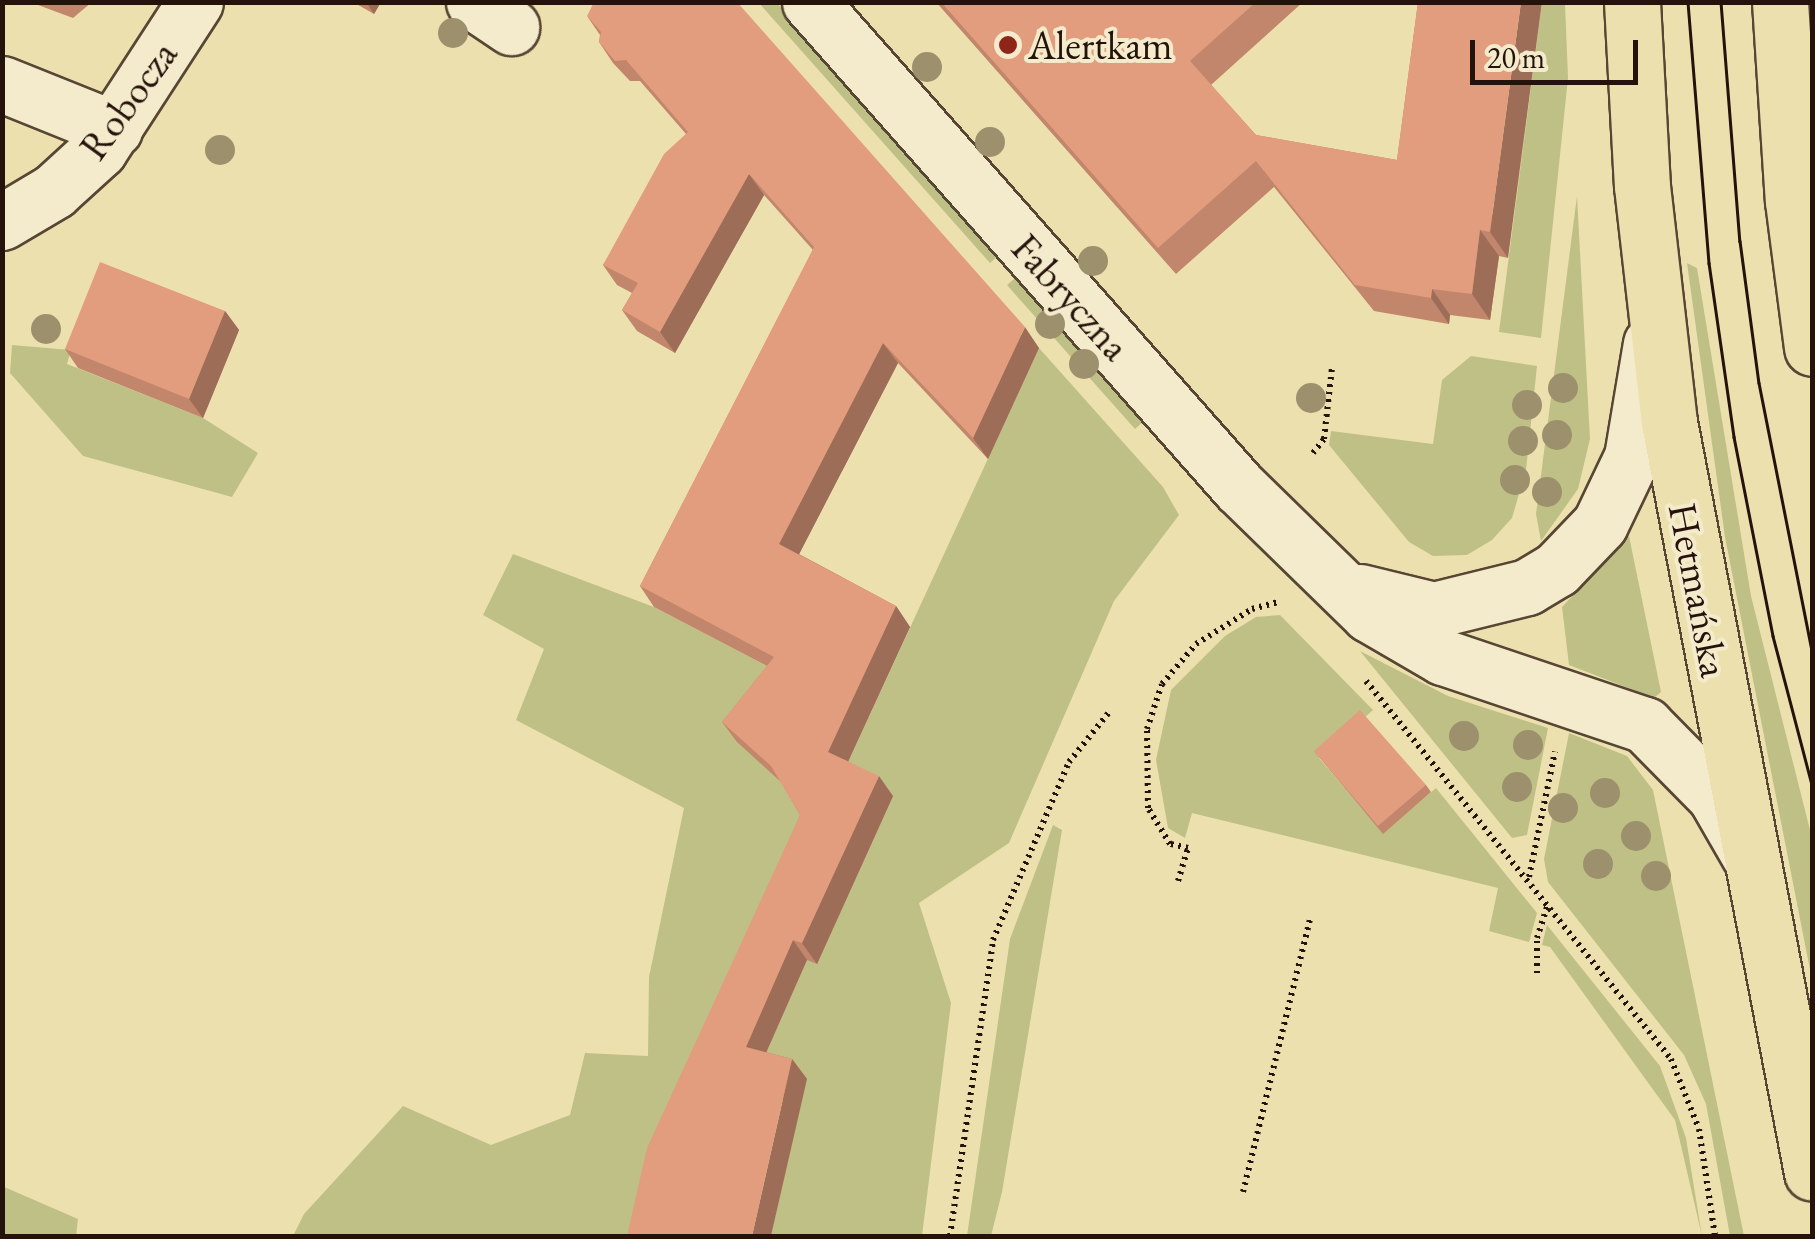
<!DOCTYPE html>
<meta charset="utf-8">
<style>
body{margin:0}
#map{position:relative;width:1815px;height:1239px;overflow:hidden;background:#ede0af;font-family:"EB Garamond",serif}
div>[style]{position:absolute}
.green>*{inset:0;background:#bfc086}
.path>*{height:6px;margin-top:-3px;transform-origin:0;background:repeating-linear-gradient(90deg,#25120b 0 2.5px,transparent 0 7.5px)}
.roads{filter:drop-shadow(2px 0 #574634) drop-shadow(-2px 0 #574634) drop-shadow(0 2px #574634) drop-shadow(0 -2px #574634)}
.minor>*{height:55px;margin:-27.5px;padding:0 27.5px;transform-origin:27.5px;border-radius:27.5px;background:#f3ebcb}
.major>*{height:55px;margin:-27.5px;padding:0 27.5px;transform-origin:27.5px;border-radius:27.5px;background:#ede0af}
.tram>*{height:2.5px;margin:-1.25px;padding:0 1.25px;transform-origin:1.25px;border-radius:1.25px;background:#25120b}
.trees>*{width:30px;height:30px;margin:-15px;border-radius:50%;background:#9d906c}
.wall>*{inset:0;background:#c2866c}
.shaded-wall>*{inset:0;background:#9e6d58}
.building>*{inset:0;background:#e29c7e}
.dots>*{width:28px;height:28px;translate:-50% -50%;box-sizing:border-box;border:5px solid #f3ebcb;border-radius:50%}
span{translate:-50% -50%;white-space:nowrap;text-align:center;line-height:1.15;-webkit-text-stroke:8px #f3ebcb;paint-order:stroke}
.poi-label{font-size:40px;color:#25120b}
.left{translate:0 -50%;text-align:left}
.street-label{font-size:40px;color:#25120b}
.frame{position:absolute;inset:0;border:5px solid #25120b;pointer-events:none}
.scale{position:absolute;left:1470px;top:40px;width:168px;height:45px;box-sizing:border-box;border:5px solid #25120b;border-top:0;padding-left:12px;font-size:30px;line-height:35px;white-space:nowrap;color:#25120b;-webkit-text-stroke:8px #f3ebcb;paint-order:stroke}
</style>
<div id="map">
<div class="green">
<div style="clip-path:polygon(759px 3px,777px 3px,1000px 254px,990px 263px)"></div>
<div style="clip-path:polygon(1542px 3px,1565px 3px,1568px 78px,1541px 338px,1499px 332px)"></div>
<div style="clip-path:polygon(1577px 196px,1590px 439px,1578px 489px,1541px 541px,1536px 514px)"></div>
<div style="clip-path:polygon(1687px 263px,1697px 268px,1751px 596px,1812px 838px,1812px 980px,1725px 537px)"></div>
<div style="clip-path:polygon(1019px 275px,1132px 407px,1143px 422px,1135px 429px,1007px 285px)"></div>
<div style="clip-path:polygon(12px 345px,71px 350px,67px 364px,203px 418px,258px 453px,232px 497px,83px 456px,10px 373px)"></div>
<div style="clip-path:polygon(1039px 348px,1163px 487px,1179px 515px,1114px 601px,1009px 843px,919px 903px,951px 1003px,922px 1236px,771px 1236px,806px 1080px,760px 1067px,807px 960px,816px 963px,843px 773px)"></div>
<div style="clip-path:polygon(1471px 356px,1537px 366px,1526px 470px,1512px 518px,1492px 540px,1467px 555px,1433px 556px,1409px 542px,1329px 445px,1331px 431px,1433px 444px,1442px 380px)"></div>
<div style="clip-path:polygon(1629px 536px,1661px 692px,1654px 698px,1569px 665px,1562px 607px)"></div>
<div style="clip-path:polygon(513px 554px,654px 607px,782px 674px,785px 787px,807px 823px,646px 1236px,293px 1236px,304px 1214px,403px 1106px,491px 1145px,570px 1115px,585px 1053px,648px 1056px,649px 977px,684px 808px,516px 720px,544px 649px,483px 615px)"></div>
<div style="clip-path:polygon(1280px 615px,1373px 710px,1319px 758px,1383px 833px,1436px 788px,1537px 913px,1529px 942px,1489px 931px,1498px 888px,1192px 813px,1185px 838px,1168px 828px,1156px 760px,1171px 690px,1225px 636px,1256px 617px)"></div>
<div style="clip-path:polygon(1360px 651px,1448px 696px,1548px 728px,1527px 835px,1512px 838px)"></div>
<div style="clip-path:polygon(1569px 733px,1627px 756px,1653px 790px,1744px 1236px,1730px 1236px,1706px 1104px,1684px 1055px,1548px 882px,1544px 859px)"></div>
<div style="clip-path:polygon(1053px 825px,1062px 830px,1002px 1192px,991px 1236px,967px 1236px,1010px 939px)"></div>
<div style="clip-path:polygon(1547px 925px,1660px 1066px,1686px 1138px,1702px 1236px,1675px 1120px,1550px 947px,1542px 945px)"></div>
<div style="clip-path:polygon(2px 1186px,78px 1219px,76px 1236px,3px 1236px)"></div>
</div>
<div class="path">
<div style="left:1313px;top:453px;width:18px;rotate:-52deg"></div>
<div style="left:1324px;top:439px;width:71px;rotate:-83.6deg"></div>
<div style="left:1366px;top:681px;width:486px;rotate:51.1deg"></div>
<div style="left:1671px;top:1059px;width:75px;rotate:68.2deg"></div>
<div style="left:1699px;top:1129px;width:108px;rotate:81.5deg"></div>
<div style="left:1529px;top:877px;width:128px;rotate:-78.3deg"></div>
<div style="left:1178px;top:881px;width:34px;rotate:-73deg"></div>
<div style="left:1188px;top:848px;width:18px;rotate:-167deg"></div>
<div style="left:1170px;top:844px;width:42px;rotate:-121.4deg"></div>
<div style="left:1148px;top:808px;width:79px;rotate:-90.7deg"></div>
<div style="left:1147px;top:729px;width:47px;rotate:-71.6deg"></div>
<div style="left:1162px;top:684px;width:52px;rotate:-49.6deg"></div>
<div style="left:1196px;top:644px;width:66px;rotate:-32deg"></div>
<div style="left:1252px;top:609px;width:28px;rotate:-15deg"></div>
<div style="left:1537px;top:973px;width:35px;rotate:-90deg"></div>
<div style="left:1537px;top:938px;width:36px;rotate:-72deg"></div>
<div style="left:1243px;top:1192px;width:284px;rotate:-76.2deg"></div>
<div style="left:950px;top:1236px;width:299px;rotate:-81.7deg"></div>
<div style="left:993px;top:940px;width:194px;rotate:-66.9deg"></div>
<div style="left:1069px;top:762px;width:65px;rotate:-51.2deg"></div>
</div>
<div class="roads">
<div class="minor">
<div style="left:474px;top:2px;width:45px;rotate:34deg"></div>
<div style="left:810px;top:2px;width:648px;rotate:48.51deg"></div>
<div style="left:1239px;top:487px;width:182px;rotate:44.3deg"></div>
<div style="left:1369px;top:614px;width:86px;rotate:30.2deg"></div>
<div style="left:1443px;top:657px;width:213px;rotate:18.6deg"></div>
<div style="left:1645px;top:725px;width:100px;rotate:45.4deg"></div>
<div style="left:1715px;top:796px;width:68px;rotate:60deg"></div>
<div style="left:2px;top:84px;width:121px;rotate:21.9deg"></div>
<div style="left:2px;top:222px;width:61px;rotate:-30.8deg"></div>
<div style="left:54px;top:191px;width:61px;rotate:-42.3deg"></div>
<div style="left:99px;top:150px;width:176px;rotate:-57deg"></div>
<div style="left:1360px;top:592px;width:76px;rotate:13.7deg"></div>
<div style="left:1434px;top:610px;width:96px;rotate:-13.9deg"></div>
<div style="left:1527px;top:587px;width:35px;rotate:-31deg"></div>
<div style="left:1557px;top:569px;width:62px;rotate:-46.3deg"></div>
<div style="left:1600px;top:524px;width:74px;rotate:-64.5deg"></div>
<div style="left:1632px;top:457px;width:115px;rotate:-80.5deg"></div>
</div>
<div class="major">
<div style="left:1632px;top:2px;width:184px;rotate:86.9deg"></div>
<div style="left:1642px;top:186px;width:238px;rotate:83.5deg"></div>
<div style="left:1669px;top:422px;width:764px;rotate:79.21deg"></div>
<div style="left:1780px;top:2px;width:199px;rotate:86.3deg"></div>
<div style="left:1793px;top:201px;width:148px;rotate:82.6deg"></div>
</div>
</div>
<div class="tram">
<div style="left:1688px;top:2px;width:262px;rotate:85.4deg"></div>
<div style="left:1709px;top:263px;width:176px;rotate:81.8deg"></div>
<div style="left:1734px;top:437px;width:203px;rotate:78.9deg"></div>
<div style="left:1773px;top:636px;width:154px;rotate:75.3deg"></div>
<div style="left:1721px;top:2px;width:240px;rotate:85.5deg"></div>
<div style="left:1740px;top:241px;width:143px;rotate:82.4deg"></div>
<div style="left:1759px;top:383px;width:272px;rotate:78.8deg"></div>
</div>
<div class="trees">
<div style="left:453px;top:33px"></div>
<div style="left:927px;top:67px"></div>
<div style="left:990px;top:142px"></div>
<div style="left:220px;top:150px"></div>
<div style="left:1093px;top:261px"></div>
<div style="left:1050px;top:324px"></div>
<div style="left:46px;top:329px"></div>
<div style="left:1084px;top:364px"></div>
<div style="left:1563px;top:388px"></div>
<div style="left:1311px;top:398px"></div>
<div style="left:1527px;top:405px"></div>
<div style="left:1557px;top:435px"></div>
<div style="left:1523px;top:441px"></div>
<div style="left:1515px;top:480px"></div>
<div style="left:1547px;top:492px"></div>
<div style="left:1464px;top:736px"></div>
<div style="left:1528px;top:745px"></div>
<div style="left:1517px;top:787px"></div>
<div style="left:1605px;top:793px"></div>
<div style="left:1563px;top:808px"></div>
<div style="left:1636px;top:836px"></div>
<div style="left:1598px;top:864px"></div>
<div style="left:1656px;top:876px"></div>
</div>
<div class="wall">
<div style="clip-path:polygon(30px 2px,92px 2px,73px 18px)"></div>
<div style="clip-path:polygon(353px 2px,381px 2px,374px 14px)"></div>
<div style="clip-path:polygon(936px 2px,1303px 2px,1211px 85px,1256px 135px,1397px 160px,1418px 2px,1508px 258px,1499px 256px,1490px 320px,1450px 315px,1449px 324px,1374px 311px,1274px 187px,1176px 274px)"></div>
<div style="clip-path:polygon(587px 16px,1039px 348px,988px 459px,898px 363px,799px 554px,896px 606px,910px 627px,848px 761px,893px 796px,817px 964px,807px 960px,766px 1052px,792px 1059px,807px 1079px,627px 1236px,800px 815px,781px 782px,737px 742px,722px 722px,767px 666px,654px 607px,640px 586px,813px 250px,764px 195px,675px 353px,637px 331px,622px 310px,632px 293px,617px 285px,603px 265px,686px 134px,640px 81px,630px 81px,613px 63px,599px 42px,600px 35px)"></div>
<div style="clip-path:polygon(225px 311px,239px 330px,203px 418px,78px 368px,65px 349px)"></div>
<div style="clip-path:polygon(1314px 751px,1426px 785px,1431px 792px,1383px 834px)"></div>
</div>
<div class="shaded-wall">
<div style="clip-path:polygon(366px 2px,381px 2px,374px 14px)"></div>
<div style="clip-path:polygon(1521px 2px,1542px 2px,1508px 258px,1490px 232px)"></div>
<div style="clip-path:polygon(749px 174px,764px 195px,675px 353px,660px 332px)"></div>
<div style="clip-path:polygon(1480px 230px,1499px 256px,1490px 320px,1472px 294px)"></div>
<div style="clip-path:polygon(1432px 289px,1450px 315px,1449px 324px,1431px 298px)"></div>
<div style="clip-path:polygon(225px 311px,239px 330px,203px 418px,189px 399px)"></div>
<div style="clip-path:polygon(1025px 327px,1039px 348px,988px 459px,973px 438px)"></div>
<div style="clip-path:polygon(883px 343px,898px 363px,794px 564px,779px 544px)"></div>
<div style="clip-path:polygon(896px 606px,910px 627px,843px 773px,828px 752px)"></div>
<div style="clip-path:polygon(879px 776px,893px 796px,817px 964px,802px 943px)"></div>
<div style="clip-path:polygon(793px 940px,807px 960px,760px 1067px,746px 1047px)"></div>
<div style="clip-path:polygon(792px 1059px,807px 1079px,771px 1236px,752px 1236px)"></div>
</div>
<div class="building">
<div style="clip-path:polygon(594px 2px,737px 2px,1025px 327px,973px 438px,883px 343px,779px 544px,896px 606px,828px 752px,879px 776px,802px 943px,793px 940px,746px 1047px,792px 1059px,752px 1236px,627px 1236px,647px 1148px,800px 815px,771px 766px,722px 722px,774px 657px,640px 586px,814px 247px,749px 174px,660px 332px,622px 310px,638px 283px,603px 265px,664px 154px,688px 132px,626px 60px,615px 61px,599px 42px,601px 32px,587px 16px)"></div>
<div style="clip-path:polygon(941px 2px,1256px 2px,1190px 61px,1256px 135px,1397px 160px,1418px 2px,1521px 2px,1490px 232px,1480px 230px,1472px 294px,1432px 289px,1431px 298px,1355px 285px,1256px 161px,1158px 248px)"></div>
<div style="clip-path:polygon(100px 262px,225px 311px,189px 399px,65px 349px)"></div>
<div style="clip-path:polygon(1360px 710px,1426px 785px,1378px 826px,1314px 751px)"></div>
</div>
<div class="dots">
<div style="left:1008px;top:45px;background:#8f2418"></div>
</div>
<div class="poi-label">
<span class="left" style="left:1028px;top:45px">Alertkam</span>
</div>
<div class="street-label">
<span style="left:128px;top:100px;rotate:-54deg">Robocza</span>
<span style="left:1071px;top:297px;rotate:48deg">Fabryczna</span>
<span style="left:1699px;top:590px;rotate:79deg">Hetmańska</span>
</div>
<div class="frame"></div>
<div class="scale">20 m</div>
</div>
